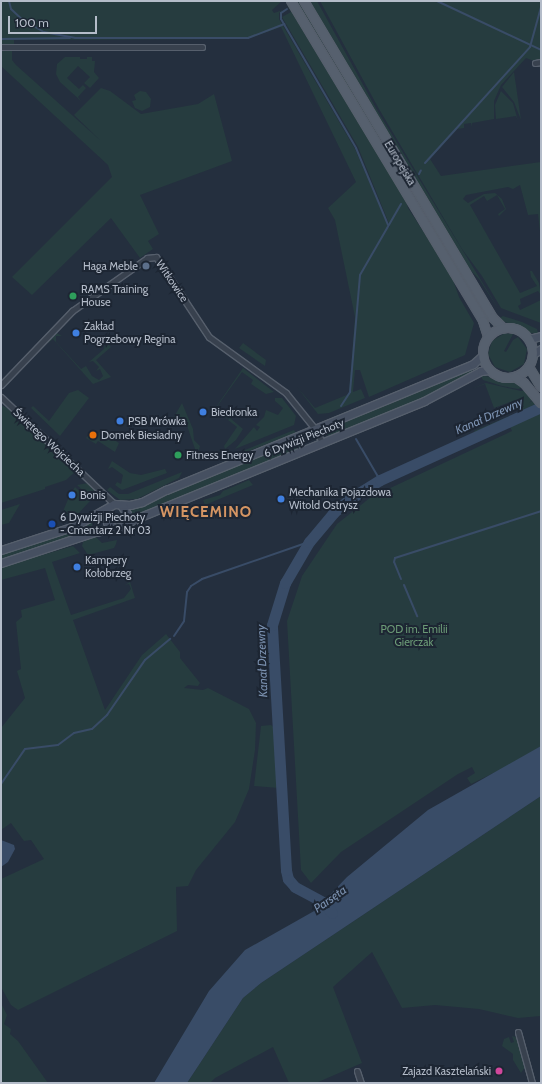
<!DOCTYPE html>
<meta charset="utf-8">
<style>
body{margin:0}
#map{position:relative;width:542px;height:1084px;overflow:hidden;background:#242f3e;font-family:Cabin,sans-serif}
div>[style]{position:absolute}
.green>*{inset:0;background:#263c3f}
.water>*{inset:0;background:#394c67}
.stream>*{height:2px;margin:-1px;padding:0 1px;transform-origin:1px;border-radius:1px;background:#394c67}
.river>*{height:11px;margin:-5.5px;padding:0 5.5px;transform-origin:5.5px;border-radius:5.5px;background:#394c67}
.roads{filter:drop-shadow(1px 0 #565f6c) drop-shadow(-1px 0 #565f6c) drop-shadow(0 1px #565f6c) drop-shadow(0 -1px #565f6c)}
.street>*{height:5px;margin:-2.5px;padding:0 2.5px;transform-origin:2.5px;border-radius:2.5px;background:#38414e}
.secondary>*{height:7px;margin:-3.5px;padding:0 3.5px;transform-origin:3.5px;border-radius:3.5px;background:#465061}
.primary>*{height:8px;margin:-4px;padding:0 4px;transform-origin:4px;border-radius:4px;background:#56606e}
.primary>.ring{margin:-4px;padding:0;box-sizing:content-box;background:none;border:8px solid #56606e;border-radius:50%}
.dots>*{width:11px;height:11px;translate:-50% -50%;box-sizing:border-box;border:2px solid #1d2633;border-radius:50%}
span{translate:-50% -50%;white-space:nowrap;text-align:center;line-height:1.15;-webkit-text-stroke:4px #1d2633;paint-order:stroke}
.street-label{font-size:11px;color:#b4bcc9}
.poi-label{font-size:11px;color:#b4bcc9}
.right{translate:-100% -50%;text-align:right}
.left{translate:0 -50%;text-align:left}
.park-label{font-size:11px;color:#6b9a76}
.water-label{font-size:12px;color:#7c92b1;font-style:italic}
.district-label{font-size:15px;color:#d59563;font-weight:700;letter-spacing:1px}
.frame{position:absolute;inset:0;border:2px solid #b4bcc9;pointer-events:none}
.scale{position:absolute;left:8px;top:16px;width:89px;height:18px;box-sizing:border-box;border:2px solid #b4bcc9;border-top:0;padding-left:5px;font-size:12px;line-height:14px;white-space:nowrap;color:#b4bcc9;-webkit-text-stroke:3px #1d2633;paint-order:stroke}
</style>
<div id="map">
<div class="green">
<div style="clip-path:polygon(1px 1px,282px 1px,272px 10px,274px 13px,283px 10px,279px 13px,279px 19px,355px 149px,389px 228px,390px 226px,358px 147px,282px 17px,291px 12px,285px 1px,287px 1px,406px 199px,408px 208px,451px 274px,459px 297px,474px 323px,465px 355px,369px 397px,360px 370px,355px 370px,353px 392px,361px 389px,365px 398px,329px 413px,318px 414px,297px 387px,315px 408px,349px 394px,355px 317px,335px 220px,328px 208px,356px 182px,281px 27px,247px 39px,14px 40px,14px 45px,1px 45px)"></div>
<div style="clip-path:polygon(295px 1px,300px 1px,489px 317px,485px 319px)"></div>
<div style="clip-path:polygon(308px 1px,317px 1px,377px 110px,501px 313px,479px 279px,466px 266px)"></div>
<div style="clip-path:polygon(320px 1px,541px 1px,541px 60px,534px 61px,526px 58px,501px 85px,494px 101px,494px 119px,472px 123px,472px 127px,471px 123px,464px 124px,464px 128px,457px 129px,525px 55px,430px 159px,441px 176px,541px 162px,541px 240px,538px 214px,528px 215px,520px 185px,513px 189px,508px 187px,466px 195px,463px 199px,468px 203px,484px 194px,495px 193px,502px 199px,506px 209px,499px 216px,498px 214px,505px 209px,497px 195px,487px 201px,484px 196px,470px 205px,520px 293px,537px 286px,531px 277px,530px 271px,532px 271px,539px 283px,541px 295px,538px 291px,520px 299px,521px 304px,518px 306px,520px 310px,541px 300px,541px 323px,501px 308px,482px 276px,462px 249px,379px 109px)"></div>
<div style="clip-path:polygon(1px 50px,12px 50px,12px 60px,16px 65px,101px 141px,74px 115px,101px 88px,110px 91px,141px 114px,198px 104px,214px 94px,232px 161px,140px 195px,159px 234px,148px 241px,153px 249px,140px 258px,111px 218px,32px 295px,12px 277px,112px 177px,108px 165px,1px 66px)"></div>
<div style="clip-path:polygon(65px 57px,80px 57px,80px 59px,87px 59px,87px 57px,92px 57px,92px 61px,95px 61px,94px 72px,99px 78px,90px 88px,84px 83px,90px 77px,78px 66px,67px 78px,79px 89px,83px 85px,86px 88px,78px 97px,81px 101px,60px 82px,56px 74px,57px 64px)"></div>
<div style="clip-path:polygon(514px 72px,521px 120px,514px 102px,502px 87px)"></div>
<div style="clip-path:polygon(140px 91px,146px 92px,151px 99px,150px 107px,142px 111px,135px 108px,132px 101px,136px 100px,134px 95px)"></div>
<div style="clip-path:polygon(501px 91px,513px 103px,518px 121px,516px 116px,496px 119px,495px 105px)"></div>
<div style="clip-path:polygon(503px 316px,522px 322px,537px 329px,538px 333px,531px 333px,498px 319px)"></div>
<div style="clip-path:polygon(55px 332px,62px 336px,56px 336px,56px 342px,81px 369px,86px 366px,92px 376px,99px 380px,105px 374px,103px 376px,100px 369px,96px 371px,99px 367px,93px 361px,89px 362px,104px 349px,105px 344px,102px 337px,111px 347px,96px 360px,111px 377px,93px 384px,53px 339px,48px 343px,47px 340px)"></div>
<div style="clip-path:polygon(505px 333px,513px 334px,504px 351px,506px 352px,513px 340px,518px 337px,527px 349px,524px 364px,510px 372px,495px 367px,488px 354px,492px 341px)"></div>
<div style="clip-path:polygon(243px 343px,266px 360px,265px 366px,239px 348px)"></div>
<div style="clip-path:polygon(243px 368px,274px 392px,266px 394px,251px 384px,253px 380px,242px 372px,216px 408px,228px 417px,227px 419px,214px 410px)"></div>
<div style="clip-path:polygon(471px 368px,473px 372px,423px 398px,329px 436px,323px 433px,325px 428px)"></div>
<div style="clip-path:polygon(480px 375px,515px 382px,523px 387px,518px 389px,502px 386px,483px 380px)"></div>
<div style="clip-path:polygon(486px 383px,521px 391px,526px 390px,533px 399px,529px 403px,532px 401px,537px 406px,475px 435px,474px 431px,519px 412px,515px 400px,494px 408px,485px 384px,471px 389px)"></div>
<div style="clip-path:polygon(78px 390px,89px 398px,60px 436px,31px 408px,33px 406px,49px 421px,69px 393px)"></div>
<div style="clip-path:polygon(275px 398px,282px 398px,296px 416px,294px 425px,235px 449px,254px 427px,257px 431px,260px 427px,256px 425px,264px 417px,266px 410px,278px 415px,283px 408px,275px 401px)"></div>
<div style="clip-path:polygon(182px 403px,193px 429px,194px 440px,200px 446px,199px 450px,195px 449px,184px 417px,178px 420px,177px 424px,174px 417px)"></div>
<div style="clip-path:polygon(1px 405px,7px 408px,76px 471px,66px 480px,45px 487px,45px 489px,1px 503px)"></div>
<div style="clip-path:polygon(540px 410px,541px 746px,522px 759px,471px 784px,467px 778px,475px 773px,472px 767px,458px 774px,341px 852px,311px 883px,301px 870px,287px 621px,302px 576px,337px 524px,371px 497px,512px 431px,509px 424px)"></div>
<div style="clip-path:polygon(230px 418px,243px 429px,236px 440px,225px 449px,224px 446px,237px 427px,228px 420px)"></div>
<div style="clip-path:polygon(294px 430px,296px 433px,222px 461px,223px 459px)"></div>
<div style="clip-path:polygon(100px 431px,119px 443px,115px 452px,98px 441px,96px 444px,86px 438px,90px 433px,96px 437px)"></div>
<div style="clip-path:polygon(298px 439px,302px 447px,129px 518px,128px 510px,139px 507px,160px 496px)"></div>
<div style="clip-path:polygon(112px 461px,130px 473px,141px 475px,165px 469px,167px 473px,180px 468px,122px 490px,115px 485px,117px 482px,121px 484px,123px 475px,112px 467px,108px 469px)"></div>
<div style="clip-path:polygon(182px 472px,179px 478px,137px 499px,120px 500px,107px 490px,110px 487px,119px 494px,128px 494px)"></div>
<div style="clip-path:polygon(249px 480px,253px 485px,205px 505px,203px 500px,220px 495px,223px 491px)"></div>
<div style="clip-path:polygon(88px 483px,99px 492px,92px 499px,77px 485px)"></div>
<div style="clip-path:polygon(75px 487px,90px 501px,77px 515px,61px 516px,69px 497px,73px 499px,76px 493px,73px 490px)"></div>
<div style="clip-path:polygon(20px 504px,9px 523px,1px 525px,1px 510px)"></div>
<div style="clip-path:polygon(92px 522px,92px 529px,1px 560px,1px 553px)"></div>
<div style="clip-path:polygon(95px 536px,102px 543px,117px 540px,116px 544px,114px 548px,88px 555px,82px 546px,83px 542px)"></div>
<div style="clip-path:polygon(73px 546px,80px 553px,52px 562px,71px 615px,124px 598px,131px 589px,129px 584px,125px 585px,130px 582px,135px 598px,73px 620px,105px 710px,142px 655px,166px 634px,180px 652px,180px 658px,200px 683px,198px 686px,188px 685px,184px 688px,203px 690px,208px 688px,249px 709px,256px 723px,255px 750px,249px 789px,235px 822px,196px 870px,188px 886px,176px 887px,177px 931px,18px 1010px,11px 1005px,1px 987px,1px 879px,44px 859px,31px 840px,24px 841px,11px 823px,1px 830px,1px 728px,25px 698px,17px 671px,21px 669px,16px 622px,22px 617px,21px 610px,55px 600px,45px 568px,1px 580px,1px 567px)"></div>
<div style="clip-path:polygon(271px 725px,275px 729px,279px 788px,254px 786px,261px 726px)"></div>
<div style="clip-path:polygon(541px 796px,541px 1016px,518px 1018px,479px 1009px,435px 1005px,402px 1008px,372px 952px,333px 987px,362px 1063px,316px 1083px,289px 1083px,273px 1047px,215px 1078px,210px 1083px,187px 1083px,243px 998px,261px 983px)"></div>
<div style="clip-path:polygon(1px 1003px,7px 1015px,4px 1024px,11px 1029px,10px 1034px,18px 1041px,48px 1083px,1px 1083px)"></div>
<div style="clip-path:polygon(512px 1036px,516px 1037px,525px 1067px,521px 1073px,513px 1060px,513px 1054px,502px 1046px,504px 1039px,509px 1037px,511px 1043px,514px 1042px)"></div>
</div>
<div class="water">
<div style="clip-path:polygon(541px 746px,541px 796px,261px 983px,243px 998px,187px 1083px,154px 1083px,209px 991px,245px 950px,323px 906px,323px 902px,347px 877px,428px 810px)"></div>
<div style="clip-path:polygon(1px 840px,14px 845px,15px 849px,8px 862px,1px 867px)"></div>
</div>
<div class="stream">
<div style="left:9px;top:1px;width:8px;rotate:76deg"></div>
<div style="left:11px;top:9px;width:16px;rotate:43deg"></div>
<div style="left:23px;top:20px;width:24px;rotate:30deg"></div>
<div style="left:44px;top:32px;width:32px;rotate:11deg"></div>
<div style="left:75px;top:38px;width:173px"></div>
<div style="left:248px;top:38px;width:39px;rotate:-21deg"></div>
<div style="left:437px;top:1px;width:115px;rotate:25.2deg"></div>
<div style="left:287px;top:9px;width:7px;rotate:146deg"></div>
<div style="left:281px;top:13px;width:6px;rotate:90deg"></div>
<div style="left:281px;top:19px;width:149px;rotate:59.8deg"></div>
<div style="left:356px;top:148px;width:83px;rotate:67.4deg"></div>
<div style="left:1px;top:39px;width:69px;rotate:-0.8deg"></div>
<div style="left:425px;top:163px;width:156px;rotate:-47.8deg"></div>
<div style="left:530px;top:47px;width:41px;rotate:-74.6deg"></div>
<div style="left:419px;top:174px;width:4px;rotate:-63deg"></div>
<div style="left:341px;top:406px;width:17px;rotate:-57deg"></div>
<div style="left:350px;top:392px;width:117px;rotate:-85.1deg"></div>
<div style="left:360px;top:275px;width:82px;rotate:-60deg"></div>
<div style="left:356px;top:439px;width:48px;rotate:59.7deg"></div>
<div style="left:401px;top:579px;width:18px;rotate:-112deg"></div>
<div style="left:394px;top:562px;width:4px;rotate:-76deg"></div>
<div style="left:395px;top:558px;width:153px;rotate:-17.8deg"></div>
<div style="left:404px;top:585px;width:34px;rotate:67deg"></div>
<div style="left:174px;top:636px;width:18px;rotate:-56deg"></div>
<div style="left:184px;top:621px;width:29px;rotate:-84deg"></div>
<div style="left:187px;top:592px;width:7px;rotate:-56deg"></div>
<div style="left:191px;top:586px;width:13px;rotate:-32deg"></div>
<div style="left:202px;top:579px;width:113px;rotate:-19.1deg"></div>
<div style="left:1px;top:784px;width:42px;rotate:-55.6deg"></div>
<div style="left:25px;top:749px;width:33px;rotate:-7deg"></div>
<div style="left:58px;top:745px;width:20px;rotate:-37deg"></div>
<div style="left:74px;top:733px;width:18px;rotate:-13deg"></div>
<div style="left:92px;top:729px;width:21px;rotate:-43deg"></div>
<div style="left:107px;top:715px;width:67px;rotate:-55.4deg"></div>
<div style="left:145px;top:660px;width:33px;rotate:-40deg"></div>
</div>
<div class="river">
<div style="left:332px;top:913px;width:14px;rotate:-129deg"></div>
<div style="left:323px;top:902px;width:32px;rotate:-152deg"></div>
<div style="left:295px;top:887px;width:11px;rotate:-131deg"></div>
<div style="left:288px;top:879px;width:9px;rotate:-103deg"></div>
<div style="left:286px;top:870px;width:245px;rotate:-93.3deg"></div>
<div style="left:272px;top:625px;width:44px;rotate:-72.8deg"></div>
<div style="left:285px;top:583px;width:48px;rotate:-59.7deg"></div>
<div style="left:309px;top:542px;width:38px;rotate:-50deg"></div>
<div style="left:333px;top:513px;width:23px;rotate:-40deg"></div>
<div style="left:351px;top:498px;width:34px;rotate:-32deg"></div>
<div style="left:380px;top:480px;width:175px;rotate:-24.4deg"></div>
</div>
<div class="roads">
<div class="street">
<div style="left:1px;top:47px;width:201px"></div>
<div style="left:535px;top:63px;width:6px;rotate:-9deg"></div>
<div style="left:1px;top:385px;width:103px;rotate:-46.2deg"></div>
<div style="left:72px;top:311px;width:92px;rotate:-35.2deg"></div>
<div style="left:147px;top:258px;width:9px;rotate:-6deg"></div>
<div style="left:156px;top:257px;width:96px;rotate:56.5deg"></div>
<div style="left:209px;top:337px;width:95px;rotate:36deg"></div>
<div style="left:286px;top:393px;width:46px;rotate:51.1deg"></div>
<div style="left:315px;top:429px;width:15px;rotate:62deg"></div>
<div style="left:1px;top:397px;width:156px;rotate:43.4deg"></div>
<div style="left:518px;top:1032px;width:53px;rotate:74.6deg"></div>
<div style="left:357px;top:1071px;width:13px;rotate:72deg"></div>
</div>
<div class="secondary">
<div style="left:529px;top:339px;width:12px;rotate:-14deg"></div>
<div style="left:533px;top:354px;width:9px;rotate:-32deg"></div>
<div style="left:121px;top:505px;width:11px;rotate:56deg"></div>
<div style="left:127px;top:514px;width:10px;rotate:101deg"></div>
<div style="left:107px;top:510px;width:12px;rotate:90deg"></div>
<div style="left:107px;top:522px;width:9px;rotate:41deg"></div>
<div style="left:1px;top:550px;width:78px;rotate:-18deg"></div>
<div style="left:75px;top:526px;width:45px;rotate:-29.4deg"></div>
<div style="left:114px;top:504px;width:16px;rotate:4deg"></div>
<div style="left:130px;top:505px;width:12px;rotate:-14deg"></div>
<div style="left:142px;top:502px;width:27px;rotate:-27deg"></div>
<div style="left:166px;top:490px;width:332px;rotate:-22.3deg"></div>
<div style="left:473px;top:364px;width:13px;rotate:-42deg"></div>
<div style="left:1px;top:563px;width:99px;rotate:-18.3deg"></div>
<div style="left:95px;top:532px;width:26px;rotate:-11deg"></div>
<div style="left:121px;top:527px;width:21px;rotate:-28deg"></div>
<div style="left:140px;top:517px;width:307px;rotate:-22.2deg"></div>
<div style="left:424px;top:401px;width:64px;rotate:-27.8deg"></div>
<div style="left:481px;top:371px;width:8px;rotate:-7deg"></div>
</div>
<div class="primary">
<div style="left:291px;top:1px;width:373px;rotate:59deg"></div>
<div style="left:483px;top:321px;width:16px;rotate:72deg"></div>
<div style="left:304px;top:1px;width:369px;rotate:59.2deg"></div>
<div style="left:493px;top:318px;width:14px;rotate:45deg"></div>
<div class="ring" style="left:483px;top:328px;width:42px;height:42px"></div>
<div style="left:529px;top:367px;width:23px;rotate:59deg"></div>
<div style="left:515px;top:377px;width:11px;rotate:34deg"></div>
<div style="left:524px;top:383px;width:26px;rotate:50deg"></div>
</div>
</div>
<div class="dots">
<div style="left:146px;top:266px;background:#5c6f8a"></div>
<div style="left:73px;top:296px;background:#2e9e5b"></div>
<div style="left:76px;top:333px;background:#3f7fe0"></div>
<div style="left:203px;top:412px;background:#3f7fe0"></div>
<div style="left:120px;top:421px;background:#3f7fe0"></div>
<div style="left:93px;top:435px;background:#e8710a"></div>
<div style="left:178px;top:455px;background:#2e9e5b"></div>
<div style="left:72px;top:495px;background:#3f7fe0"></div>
<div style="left:281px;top:499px;background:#3f7fe0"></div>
<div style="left:52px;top:524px;background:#1a4fb4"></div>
<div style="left:77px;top:567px;background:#3f7fe0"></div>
<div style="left:499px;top:1071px;background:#d1479c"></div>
</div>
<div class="street-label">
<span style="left:400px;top:163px;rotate:59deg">Europejska</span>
<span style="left:172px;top:281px;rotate:56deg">Witkowice</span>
<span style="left:304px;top:438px;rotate:-22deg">6 Dywizji Piechoty</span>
<span style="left:49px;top:442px;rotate:43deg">Świętego Wojciecha</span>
</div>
<div class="poi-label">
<span class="right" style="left:138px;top:266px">Haga Meble</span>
<span class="left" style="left:81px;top:296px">RAMS Training<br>House</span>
<span class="left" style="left:84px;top:333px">Zakład<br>Pogrzebowy Regina</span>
<span class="left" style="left:211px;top:412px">Biedronka</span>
<span class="left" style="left:128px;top:421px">PSB Mrówka</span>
<span class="left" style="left:101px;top:435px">Domek Biesiadny</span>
<span class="left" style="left:186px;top:455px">Fitness Energy</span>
<span class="left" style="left:289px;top:499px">Mechanika Pojazdowa<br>Witold Ostrysz</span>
<span class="left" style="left:80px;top:495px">Bonis</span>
<span class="left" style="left:60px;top:524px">6 Dywizji Piechoty<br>- Cmentarz 2 Nr 03</span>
<span class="left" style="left:85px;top:567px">Kampery<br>Kołobrzeg</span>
<span class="right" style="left:491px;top:1071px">Zajazd Kasztelański</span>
</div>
<div class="park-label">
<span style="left:414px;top:636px">POD im. Emilii<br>Gierczak</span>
</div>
<div class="water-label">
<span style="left:489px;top:416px;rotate:-24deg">Kanał Drzewny</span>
<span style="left:262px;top:661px;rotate:-92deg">Kanał Drzewny</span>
<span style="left:330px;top:899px;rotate:-35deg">Parsęta</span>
</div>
<div class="district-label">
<span style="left:206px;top:513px">WIĘCEMINO</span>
</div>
<div class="frame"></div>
<div class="scale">100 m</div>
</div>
